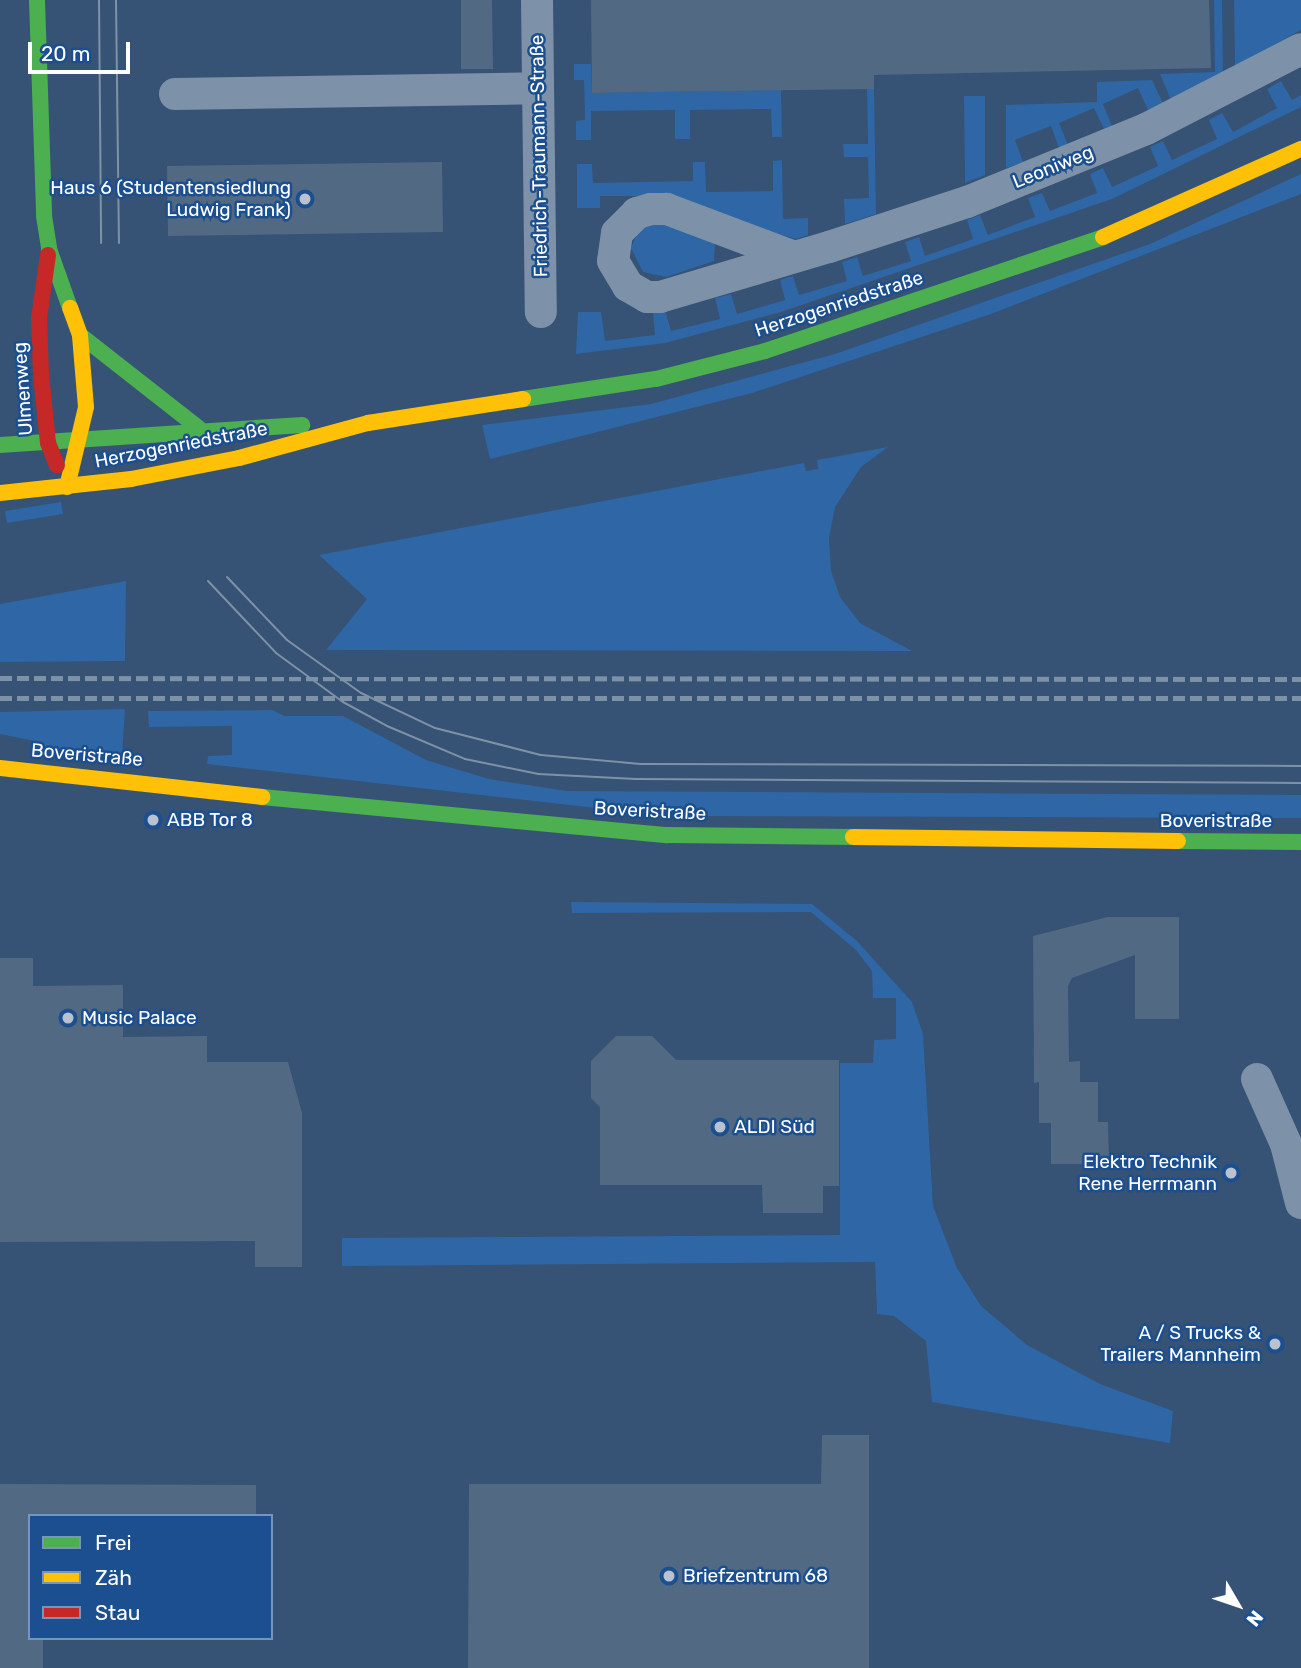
<!DOCTYPE html>
<meta charset="utf-8">
<style>
body{margin:0}
#map{position:relative;width:1301px;height:1668px;overflow:hidden;background:#365274;font-family:Rubik,sans-serif}
div>[style]{position:absolute}
.green>*{inset:0;background:#2f66a5}
.building>*{inset:0;background:#526984}
.street>*{height:32px;margin:-16px;padding:0 16px;transform-origin:16px;border-radius:16px;background:#7d92a8}
.fast>*{height:16px;margin:-8px;padding:0 8px;transform-origin:8px;border-radius:8px;background:#4caf50}
.slow>*{height:16px;margin:-8px;padding:0 8px;transform-origin:8px;border-radius:8px;background:#ffc107}
.jam>*{height:16px;margin:-8px;padding:0 8px;transform-origin:8px;border-radius:8px;background:#c62828}
.tram>*{height:2px;margin:-1px;padding:0 1px;transform-origin:1px;border-radius:1px;background:#7e92a7}
.rail>*{height:5px;margin-top:-2.5px;transform-origin:0;background:repeating-linear-gradient(90deg,#7e92a7 0 12px,transparent 0 17px)}
.dots>*{width:19px;height:19px;translate:-50% -50%;box-sizing:border-box;border:4px solid #1b4f8f;border-radius:50%}
span{translate:-50% -50%;white-space:nowrap;text-align:center;line-height:1.15;-webkit-text-stroke:5px #1b4f8f;paint-order:stroke}
.street-label{font-size:19px;color:#fff}
.poi-label{font-size:19px;color:#fff}
.right{translate:-100% -50%;text-align:right}
.left{translate:0 -50%;text-align:left}
.legend{position:absolute;left:28px;top:1514px;width:245px;height:126px;box-sizing:border-box;background:#1b4f8f;border:2px solid #7695bc;margin:0;padding:9px 12px;list-style:none;font-size:21px;color:#fff}
.legend li{display:flex;align-items:center;gap:14px;height:35px}
.legend b{width:35px;border:2px solid #7695bc}
.north{position:absolute;left:1203px;top:1570px;width:70px;height:70px;-webkit-text-stroke:5px #1b4f8f;paint-order:stroke;rotate:129deg;font-size:19px;font-weight:700;line-height:28px;text-align:center;color:#fff}
.north::after{content:'';display:block;margin:auto;width:24px;height:32px;background:#fff;clip-path:polygon(50% 0,100% 100%,50% 72%,0 100%)}
.scale{position:absolute;left:28px;top:42px;width:102px;height:32px;box-sizing:border-box;border:4px solid #fff;border-top:0;padding-left:9px;font-size:21px;line-height:24px;white-space:nowrap;color:#fff;-webkit-text-stroke:5px #1b4f8f;paint-order:stroke}
</style>
<div id="map">
<div class="green">
<div style="clip-path:polygon(1214px 0,1222px 0,1223px 74px,1171px 100px,1160px 74px,1215px 72px)"></div>
<div style="clip-path:polygon(1234px 0,1301px 0,1301px 30px,1235px 67px)"></div>
<div style="clip-path:polygon(574px 64px,591px 64px,592px 93px,781px 90px,782px 137px,772px 137px,771px 109px,690px 110px,690px 139px,675px 139px,675px 110px,591px 111px,591px 140px,576px 140px,576px 121px,585px 120px,584px 80px,574px 80px)"></div>
<div style="clip-path:polygon(1152px 80px,1163px 103px,1148px 110px,1138px 88px,1103px 104px,1112px 126px,1104px 129px,1094px 108px,1059px 123px,1068px 145px,1059px 148px,1051px 126px,1015px 140px,1023px 162px,1006px 168px,1006px 105px,1097px 102px,1097px 82px)"></div>
<div style="clip-path:polygon(1281px 81px,1292px 100px,1301px 95px,1301px 107px,1112px 199px,781px 312px,665px 343px,576px 354px,578px 312px,601px 312px,605px 341px,655px 335px,653px 313px,665px 310px,671px 331px,720px 319px,715px 298px,731px 294px,737px 314px,785px 300px,780px 280px,793px 276px,799px 295px,847px 281px,842px 262px,857px 257px,863px 276px,911px 261px,905px 242px,919px 237px,925px 256px,973px 239px,967px 220px,980px 215px,988px 235px,1035px 217px,1028px 198px,1042px 193px,1050px 211px,1097px 193px,1090px 174px,1103px 168px,1112px 187px,1158px 166px,1150px 147px,1163px 141px,1172px 160px,1217px 139px,1209px 120px,1222px 113px,1233px 132px,1277px 108px,1267px 89px)"></div>
<div style="clip-path:polygon(867px 89px,874px 89px,876px 214px,845px 224px,844px 199px,869px 198px,868px 157px,844px 157px,843px 144px,868px 144px)"></div>
<div style="clip-path:polygon(964px 96px,985px 96px,985px 175px,965px 183px)"></div>
<div style="clip-path:polygon(782px 160px,783px 219px,808px 218px,808px 235px,796px 239px,651px 196px,600px 196px,600px 208px,577px 208px,577px 164px,592px 164px,593px 183px,693px 181px,693px 162px,705px 162px,706px 192px,773px 191px,773px 161px)"></div>
<div style="clip-path:polygon(1301px 174px,1301px 194px,991px 314px,752px 393px,490px 459px,482px 425px,651px 404px,835px 354px,1150px 244px)"></div>
<div style="clip-path:polygon(658px 220px,715px 242px,714px 261px,666px 277px,643px 272px,631px 248px,639px 229px)"></div>
<div style="clip-path:polygon(888px 447px,861px 467px,835px 507px,829px 538px,831px 571px,840px 597px,860px 623px,912px 651px,326px 650px,367px 599px,319px 555px,804px 463px,806px 471px,818px 469px,817px 460px)"></div>
<div style="clip-path:polygon(61px 502px,63px 514px,7px 523px,5px 511px)"></div>
<div style="clip-path:polygon(126px 581px,125px 661px,0 662px,0 604px)"></div>
<div style="clip-path:polygon(125px 709px,122px 757px,34px 751px,35px 741px,0 734px,0 712px)"></div>
<div style="clip-path:polygon(272px 710px,285px 716px,343px 716px,426px 760px,489px 779px,567px 791px,1301px 795px,1301px 818px,666px 816px,207px 764px,208px 756px,232px 755px,232px 726px,149px 727px,148px 711px)"></div>
<div style="clip-path:polygon(571px 902px,812px 904px,857px 941px,912px 1002px,923px 1034px,933px 1206px,957px 1268px,981px 1306px,1027px 1345px,1100px 1384px,1173px 1411px,1170px 1443px,932px 1402px,926px 1341px,894px 1316px,877px 1314px,875px 1262px,342px 1266px,342px 1238px,840px 1235px,840px 1063px,873px 1063px,874px 1040px,896px 1039px,896px 998px,873px 998px,872px 971px,856px 950px,811px 912px,572px 913px)"></div>
</div>
<div class="building">
<div style="clip-path:polygon(461px 0,492px 0,493px 69px,461px 69px)"></div>
<div style="clip-path:polygon(591px 0,1209px 0,1211px 68px,874px 75px,874px 89px,592px 93px)"></div>
<div style="clip-path:polygon(442px 162px,443px 232px,168px 236px,167px 166px)"></div>
<div style="clip-path:polygon(1108px 917px,1179px 917px,1179px 1019px,1135px 1019px,1135px 955px,1072px 978px,1068px 986px,1069px 1062px,1080px 1061px,1080px 1082px,1098px 1082px,1098px 1122px,1108px 1122px,1109px 1164px,1051px 1164px,1051px 1123px,1039px 1123px,1039px 1082px,1034px 1083px,1033px 936px)"></div>
<div style="clip-path:polygon(0 958px,33px 958px,33px 986px,123px 985px,123px 1037px,207px 1036px,207px 1062px,288px 1062px,302px 1113px,302px 1267px,255px 1267px,255px 1241px,0 1242px)"></div>
<div style="clip-path:polygon(616px 1036px,652px 1036px,676px 1060px,839px 1060px,839px 1186px,823px 1186px,823px 1213px,763px 1213px,762px 1185px,600px 1185px,600px 1107px,591px 1098px,591px 1061px)"></div>
<div style="clip-path:polygon(822px 1435px,869px 1435px,869px 1668px,468px 1668px,469px 1484px,821px 1484px)"></div>
<div style="clip-path:polygon(0 1484px,256px 1485px,256px 1516px,30px 1516px,30px 1638px,43px 1638px,43px 1668px,0 1668px)"></div>
</div>
<div class="street">
<div style="left:537px;top:0;width:312px;rotate:89.3deg"></div>
<div style="left:175px;top:94px;width:363px;rotate:-0.9deg"></div>
<div style="left:792px;top:256px;width:134px;rotate:-159.4deg"></div>
<div style="left:667px;top:209px;width:16px;rotate:180deg"></div>
<div style="left:651px;top:209px;width:15px;rotate:164deg"></div>
<div style="left:637px;top:213px;width:28px;rotate:135deg"></div>
<div style="left:617px;top:233px;width:28px;rotate:98deg"></div>
<div style="left:613px;top:261px;width:29px;rotate:59deg"></div>
<div style="left:628px;top:286px;width:22px;rotate:30deg"></div>
<div style="left:647px;top:297px;width:13px"></div>
<div style="left:660px;top:297px;width:176px;rotate:-16.5deg"></div>
<div style="left:829px;top:247px;width:145px;rotate:-18.1deg"></div>
<div style="left:967px;top:202px;width:193px;rotate:-22.2deg"></div>
<div style="left:1146px;top:129px;width:174px;rotate:-27.3deg"></div>
<div style="left:1257px;top:1079px;width:71px;rotate:66deg"></div>
<div style="left:1286px;top:1144px;width:61px;rotate:75.7deg"></div>
</div>
<div class="fast">
<div style="left:37px;top:0;width:216px;rotate:88.1deg"></div>
<div style="left:44px;top:216px;width:33px;rotate:81deg"></div>
<div style="left:49px;top:249px;width:63px;rotate:70.4deg"></div>
<div style="left:80px;top:335px;width:152px;rotate:38.1deg"></div>
<div style="left:523px;top:399px;width:134px;rotate:-8.6deg"></div>
<div style="left:656px;top:379px;width:113px;rotate:-14.4deg"></div>
<div style="left:765px;top:351px;width:357px;rotate:-18.6deg"></div>
<div style="left:0;top:445px;width:303px;rotate:-3.8deg"></div>
<div style="left:262px;top:797px;width:407px;rotate:5.4deg"></div>
<div style="left:667px;top:835px;width:186px;rotate:0.6deg"></div>
<div style="left:1178px;top:841px;width:123px;rotate:0.5deg"></div>
</div>
<div class="slow">
<div style="left:1103px;top:237px;width:217px;rotate:-24deg"></div>
<div style="left:67px;top:487px;width:82px;rotate:-76.6deg"></div>
<div style="left:86px;top:407px;width:72px;rotate:-94.8deg"></div>
<div style="left:80px;top:335px;width:29px;rotate:-110deg"></div>
<div style="left:0;top:493px;width:132px;rotate:-6.1deg"></div>
<div style="left:131px;top:479px;width:110px;rotate:-11deg"></div>
<div style="left:239px;top:458px;width:134px;rotate:-15.2deg"></div>
<div style="left:368px;top:423px;width:157px;rotate:-8.8deg"></div>
<div style="left:0;top:768px;width:264px;rotate:6.3deg"></div>
<div style="left:853px;top:837px;width:325px;rotate:0.7deg"></div>
</div>
<div class="jam">
<div style="left:48px;top:255px;width:64px;rotate:98.1deg"></div>
<div style="left:39px;top:318px;width:56px;rotate:88deg"></div>
<div style="left:41px;top:374px;width:69px;rotate:84.2deg"></div>
<div style="left:48px;top:443px;width:24px;rotate:68deg"></div>
</div>
<div class="tram">
<div style="left:99px;top:0;width:243px;rotate:89.5deg"></div>
<div style="left:116px;top:0;width:243px;rotate:89.3deg"></div>
<div style="left:227px;top:577px;width:87px;rotate:46.4deg"></div>
<div style="left:287px;top:640px;width:91px;rotate:35.6deg"></div>
<div style="left:361px;top:693px;width:82px;rotate:25.3deg"></div>
<div style="left:435px;top:728px;width:109px;rotate:14.3deg"></div>
<div style="left:541px;top:755px;width:100px;rotate:5.1deg"></div>
<div style="left:641px;top:764px;width:660px;rotate:0.17deg"></div>
<div style="left:208px;top:581px;width:99px;rotate:46.6deg"></div>
<div style="left:276px;top:653px;width:83px;rotate:36.2deg"></div>
<div style="left:343px;top:702px;width:50px;rotate:28.6deg"></div>
<div style="left:387px;top:726px;width:85px;rotate:22.9deg"></div>
<div style="left:465px;top:759px;width:75px;rotate:11.6deg"></div>
<div style="left:538px;top:774px;width:98px;rotate:2.9deg"></div>
<div style="left:636px;top:779px;width:665px;rotate:0.34deg"></div>
</div>
<div class="rail">
<div style="left:0;top:678px;width:1301px;rotate:0.04deg"></div>
<div style="left:0;top:698px;width:1301px"></div>
</div>
<div class="dots">
<div style="left:305px;top:199px;background:#b9c2ce"></div>
<div style="left:153px;top:820px;background:#b9c2ce"></div>
<div style="left:68px;top:1018px;background:#b9c2ce"></div>
<div style="left:720px;top:1127px;background:#b9c2ce"></div>
<div style="left:1231px;top:1173px;background:#b9c2ce"></div>
<div style="left:1275px;top:1344px;background:#b9c2ce"></div>
<div style="left:669px;top:1576px;background:#b9c2ce"></div>
</div>
<div class="street-label">
<span style="left:539px;top:156px;rotate:-91deg">Friedrich-Traumann-Straße</span>
<span style="left:1053px;top:167px;rotate:-22deg">Leoniweg</span>
<span style="left:839px;top:304px;rotate:-18deg">Herzogenriedstraße</span>
<span style="left:23px;top:389px;rotate:-94deg">Ulmenweg</span>
<span style="left:181px;top:445px;rotate:-11deg">Herzogenriedstraße</span>
<span style="left:87px;top:755px;rotate:5deg">Boveristraße</span>
<span style="left:650px;top:811px;rotate:3deg">Boveristraße</span>
<span style="left:1216px;top:821px">Boveristraße</span>
</div>
<div class="poi-label">
<span class="right" style="left:291px;top:199px">Haus 6 (Studentensiedlung<br>Ludwig Frank)</span>
<span class="left" style="left:167px;top:820px">ABB Tor 8</span>
<span class="left" style="left:82px;top:1018px">Music Palace</span>
<span class="left" style="left:734px;top:1127px">ALDI Süd</span>
<span class="right" style="left:1217px;top:1173px">Elektro Technik<br>Rene Herrmann</span>
<span class="right" style="left:1261px;top:1344px">A / S Trucks &amp;<br>Trailers Mannheim</span>
<span class="left" style="left:683px;top:1576px">Briefzentrum 68</span>
</div>
<ul class="legend">
<li><b style="height:9px;background:#4caf50"></b>Frei</li>
<li><b style="height:9px;background:#ffc107"></b>Zäh</li>
<li><b style="height:9px;background:#c62828"></b>Stau</li>
</ul>
<div class="north">N</div>
<div class="scale">20 m</div>
</div>
